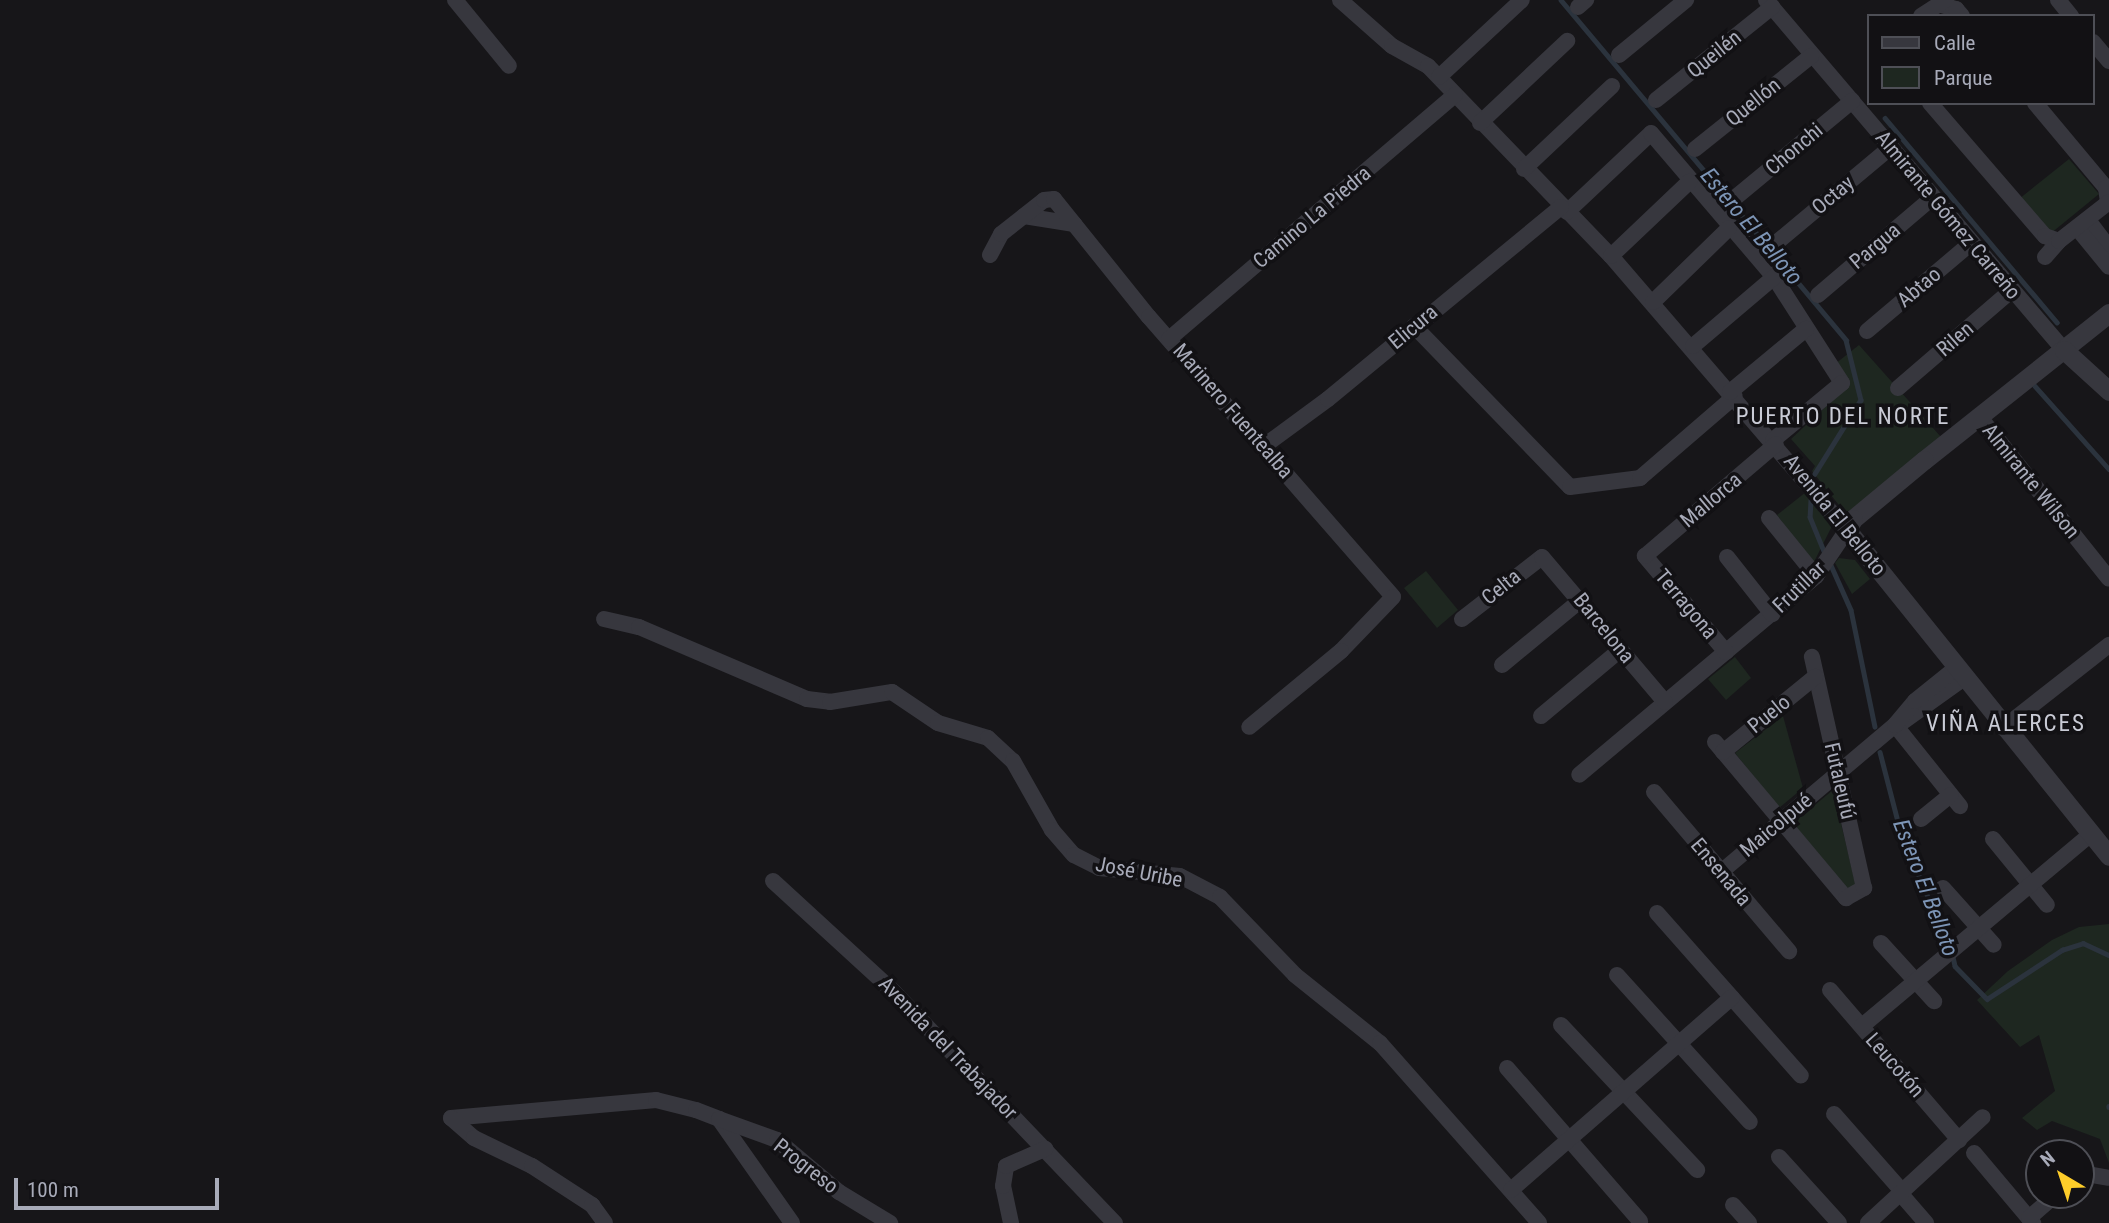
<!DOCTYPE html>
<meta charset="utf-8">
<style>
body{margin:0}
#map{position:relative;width:2109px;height:1223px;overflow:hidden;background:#171619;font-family:"Roboto Condensed",sans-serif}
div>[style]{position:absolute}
.green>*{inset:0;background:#1e2720}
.stream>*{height:4.5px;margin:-2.25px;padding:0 2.25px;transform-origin:2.25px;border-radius:2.25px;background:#2b333d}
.minor>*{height:16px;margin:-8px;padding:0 8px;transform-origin:8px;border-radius:8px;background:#37373e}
.tertiary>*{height:19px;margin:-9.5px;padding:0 9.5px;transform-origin:9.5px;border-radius:9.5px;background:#37373e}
span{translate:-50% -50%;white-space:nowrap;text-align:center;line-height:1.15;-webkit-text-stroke:7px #121114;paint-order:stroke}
.street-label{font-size:21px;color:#a8abb9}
.water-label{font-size:23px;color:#7d95b6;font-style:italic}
.neighbourhood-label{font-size:23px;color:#c9cbd5;letter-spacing:2px}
.legend{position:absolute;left:1867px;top:14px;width:228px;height:91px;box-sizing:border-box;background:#121114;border:2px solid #4e4f56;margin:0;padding:9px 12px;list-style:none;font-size:21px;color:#a8abb9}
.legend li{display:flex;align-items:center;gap:14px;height:35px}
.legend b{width:35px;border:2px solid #4e4f56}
.north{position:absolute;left:2025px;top:1139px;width:70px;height:70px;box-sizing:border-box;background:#121114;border:2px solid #4e4f56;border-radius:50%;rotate:321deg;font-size:19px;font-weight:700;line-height:28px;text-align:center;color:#a8abb9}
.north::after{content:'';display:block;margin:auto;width:24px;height:32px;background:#fdcd2a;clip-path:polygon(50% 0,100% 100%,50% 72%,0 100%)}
.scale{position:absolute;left:14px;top:1178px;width:205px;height:32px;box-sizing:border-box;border:4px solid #a8abb9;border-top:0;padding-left:9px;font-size:21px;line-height:24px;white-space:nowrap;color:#a8abb9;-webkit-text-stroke:5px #121114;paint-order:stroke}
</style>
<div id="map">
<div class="green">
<div style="clip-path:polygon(2069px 159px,2099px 194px,2050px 234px,2019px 199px)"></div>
<div style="clip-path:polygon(1859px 345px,1941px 437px,1846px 514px,1812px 471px,1815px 466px,1791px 439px,1850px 384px,1835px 364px)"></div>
<div style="clip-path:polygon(1806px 492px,1832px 526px,1813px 564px,1777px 515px)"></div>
<div style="clip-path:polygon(1839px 558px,1855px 560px,1870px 579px,1852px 594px,1835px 563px)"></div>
<div style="clip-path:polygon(1426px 571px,1458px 610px,1437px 628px,1404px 588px)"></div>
<div style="clip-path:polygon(1735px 657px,1751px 678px,1726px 700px,1708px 679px)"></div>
<div style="clip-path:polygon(1783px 716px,1803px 788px,1779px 808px,1735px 753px)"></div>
<div style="clip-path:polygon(1833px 790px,1856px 886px,1847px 891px,1792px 824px)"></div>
<div style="clip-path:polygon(2109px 924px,2109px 1163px,2100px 1139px,2052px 1121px,2037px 1130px,2022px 1118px,2055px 1091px,2039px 1035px,2020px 1047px,1977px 1000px,2008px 971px,2052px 940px,2079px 927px)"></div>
</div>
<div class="stream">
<div style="left:1561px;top:0;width:444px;rotate:50deg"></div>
<div style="left:1846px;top:340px;width:62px;rotate:76deg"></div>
<div style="left:1861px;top:400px;width:87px;rotate:121.9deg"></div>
<div style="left:1885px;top:118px;width:267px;rotate:49.9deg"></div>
<div style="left:2035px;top:386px;width:111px;rotate:48.3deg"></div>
<div style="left:1811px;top:500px;width:17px;rotate:93deg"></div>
<div style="left:1810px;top:517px;width:42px;rotate:67.7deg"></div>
<div style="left:1830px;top:563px;width:51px;rotate:65.9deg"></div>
<div style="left:1851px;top:610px;width:119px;rotate:78.4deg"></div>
<div style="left:1880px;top:752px;width:84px;rotate:75.5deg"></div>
<div style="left:1901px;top:833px;width:126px;rotate:67.1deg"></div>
<div style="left:1953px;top:957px;width:9px;rotate:77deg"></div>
<div style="left:1955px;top:966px;width:46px;rotate:45.9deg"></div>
<div style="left:1987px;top:999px;width:90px;rotate:-33.2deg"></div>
<div style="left:2062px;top:950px;width:22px;rotate:-18deg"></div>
<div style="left:2083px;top:943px;width:29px;rotate:25deg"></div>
<div style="left:2109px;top:1106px;width:1px;rotate:90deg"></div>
</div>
<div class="minor">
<div style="left:455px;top:0;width:85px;rotate:50.7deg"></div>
<div style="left:1340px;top:0;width:69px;rotate:41.5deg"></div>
<div style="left:1392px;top:46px;width:41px;rotate:29.1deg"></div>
<div style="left:1428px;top:66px;width:264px;rotate:46.1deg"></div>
<div style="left:1611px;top:256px;width:362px;rotate:49.3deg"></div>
<div style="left:1847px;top:530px;width:55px;rotate:124deg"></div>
<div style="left:1816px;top:576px;width:309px;rotate:140deg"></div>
<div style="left:1766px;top:0;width:460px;rotate:49.6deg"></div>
<div style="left:2058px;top:0;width:21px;rotate:51deg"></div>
<div style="left:1941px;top:5px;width:16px;rotate:15deg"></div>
<div style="left:1956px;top:9px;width:9px;rotate:49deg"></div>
<div style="left:1578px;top:7px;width:11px;rotate:-41deg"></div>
<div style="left:1921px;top:16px;width:30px;rotate:-33deg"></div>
<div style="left:2093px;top:42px;width:25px;rotate:50deg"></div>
<div style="left:1619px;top:55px;width:87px;rotate:-39.4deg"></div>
<div style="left:1439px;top:77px;width:113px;rotate:-42.9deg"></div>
<div style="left:1656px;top:100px;width:149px;rotate:-38.7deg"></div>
<div style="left:1930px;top:103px;width:176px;rotate:49.2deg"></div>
<div style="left:2045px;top:236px;width:15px;rotate:20deg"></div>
<div style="left:2035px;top:103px;width:111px;rotate:50.1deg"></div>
<div style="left:2106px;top:188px;width:14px;rotate:82deg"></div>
<div style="left:1480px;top:123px;width:120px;rotate:-43.3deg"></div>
<div style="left:1695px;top:149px;width:149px;rotate:-38.7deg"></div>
<div style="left:1524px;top:169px;width:121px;rotate:-43.3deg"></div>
<div style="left:1736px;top:197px;width:151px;rotate:-39.6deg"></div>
<div style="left:1567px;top:212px;width:115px;rotate:-43.2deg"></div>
<div style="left:1651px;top:133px;width:189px;rotate:49.5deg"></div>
<div style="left:1774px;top:277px;width:126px;rotate:57.3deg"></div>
<div style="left:1842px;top:383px;width:89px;rotate:140.4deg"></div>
<div style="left:1024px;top:216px;width:51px;rotate:9.1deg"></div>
<div style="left:2088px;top:220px;width:35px;rotate:53deg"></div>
<div style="left:2077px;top:228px;width:50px;rotate:50.6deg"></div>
<div style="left:1776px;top:243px;width:150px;rotate:-39.9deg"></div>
<div style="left:990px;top:255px;width:24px;rotate:-62deg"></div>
<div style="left:1001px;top:234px;width:55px;rotate:-38.3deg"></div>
<div style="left:1044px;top:200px;width:10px;rotate:-6deg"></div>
<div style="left:1054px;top:199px;width:151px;rotate:51.2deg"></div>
<div style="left:1149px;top:317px;width:371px;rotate:48.9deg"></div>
<div style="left:1393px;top:597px;width:75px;rotate:133.9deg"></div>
<div style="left:1341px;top:651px;width:119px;rotate:140.4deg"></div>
<div style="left:1611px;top:256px;width:108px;rotate:-43.5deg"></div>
<div style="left:2045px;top:257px;width:21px;rotate:-49deg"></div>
<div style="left:2059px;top:241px;width:63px;rotate:-38deg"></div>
<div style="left:1818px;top:295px;width:150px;rotate:-40.4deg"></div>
<div style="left:1653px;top:302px;width:106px;rotate:-44.2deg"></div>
<div style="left:1414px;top:326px;width:224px;rotate:45.9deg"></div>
<div style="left:1570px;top:487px;width:71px;rotate:-7.3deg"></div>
<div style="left:1640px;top:478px;width:125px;rotate:-40.8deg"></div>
<div style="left:1867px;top:331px;width:136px;rotate:-40.2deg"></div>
<div style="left:1169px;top:339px;width:376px;rotate:-40.5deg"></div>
<div style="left:1693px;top:346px;width:106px;rotate:-40.4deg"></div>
<div style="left:1898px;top:388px;width:150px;rotate:-40.7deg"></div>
<div style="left:1730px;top:392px;width:99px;rotate:-39.7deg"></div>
<div style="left:1979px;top:416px;width:208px;rotate:51.4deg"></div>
<div style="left:1264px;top:446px;width:79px;rotate:-36.3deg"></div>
<div style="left:1328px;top:399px;width:302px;rotate:-39.5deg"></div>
<div style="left:1769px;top:518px;width:75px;rotate:51deg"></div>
<div style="left:1727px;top:557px;width:73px;rotate:51.7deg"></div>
<div style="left:604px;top:619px;width:36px;rotate:13deg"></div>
<div style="left:639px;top:627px;width:183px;rotate:23.2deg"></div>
<div style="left:807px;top:699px;width:23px;rotate:7deg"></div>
<div style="left:830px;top:702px;width:63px;rotate:-9.2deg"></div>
<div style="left:892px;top:692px;width:55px;rotate:34deg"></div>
<div style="left:938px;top:723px;width:52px;rotate:16.7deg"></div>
<div style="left:988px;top:738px;width:34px;rotate:43deg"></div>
<div style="left:1013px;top:761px;width:79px;rotate:60.5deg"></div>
<div style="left:1052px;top:830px;width:33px;rotate:49deg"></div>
<div style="left:1074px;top:855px;width:28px;rotate:27deg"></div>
<div style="left:1099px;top:868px;width:81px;rotate:5.6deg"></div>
<div style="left:1180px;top:876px;width:45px;rotate:27.7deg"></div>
<div style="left:1220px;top:897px;width:108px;rotate:46.1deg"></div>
<div style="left:1295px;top:975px;width:109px;rotate:38.7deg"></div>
<div style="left:1380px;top:1043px;width:240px;rotate:48.5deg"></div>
<div style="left:1462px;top:619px;width:101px;rotate:-37.8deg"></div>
<div style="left:1542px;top:557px;width:190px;rotate:49.7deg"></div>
<div style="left:1726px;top:652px;width:126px;rotate:-130.2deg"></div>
<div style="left:1645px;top:556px;width:172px;rotate:-40.5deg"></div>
<div style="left:1502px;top:665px;width:104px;rotate:-39.5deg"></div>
<div style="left:1541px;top:716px;width:104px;rotate:-39.9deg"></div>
<div style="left:1904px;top:721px;width:74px;rotate:-35.6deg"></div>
<div style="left:1895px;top:725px;width:104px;rotate:51.3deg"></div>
<div style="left:2003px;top:728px;width:135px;rotate:-38.1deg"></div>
<div style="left:1715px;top:742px;width:204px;rotate:50deg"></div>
<div style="left:1846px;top:898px;width:21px;rotate:-29deg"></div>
<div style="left:1864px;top:888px;width:237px;rotate:-102.7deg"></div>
<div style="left:1723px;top:752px;width:119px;rotate:-39.2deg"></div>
<div style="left:1654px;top:792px;width:209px;rotate:49.7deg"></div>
<div style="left:1921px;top:819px;width:38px;rotate:-39deg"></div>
<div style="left:1993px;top:839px;width:85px;rotate:50.7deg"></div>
<div style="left:1721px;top:872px;width:228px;rotate:-40.2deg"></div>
<div style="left:1895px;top:725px;width:31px;rotate:-50deg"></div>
<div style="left:1915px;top:701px;width:53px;rotate:-38.8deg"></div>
<div style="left:773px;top:881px;width:164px;rotate:42.5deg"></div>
<div style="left:894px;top:992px;width:320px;rotate:46.3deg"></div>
<div style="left:1943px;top:888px;width:76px;rotate:48.2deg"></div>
<div style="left:1657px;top:913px;width:217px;rotate:48.5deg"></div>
<div style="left:1881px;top:943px;width:79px;rotate:47.6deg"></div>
<div style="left:1617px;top:975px;width:198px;rotate:47.9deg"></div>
<div style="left:1830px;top:990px;width:198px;rotate:49.3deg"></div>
<div style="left:1561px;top:1025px;width:199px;rotate:46.8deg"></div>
<div style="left:1862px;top:1026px;width:299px;rotate:-40deg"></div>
<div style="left:1507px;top:1068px;width:203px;rotate:49deg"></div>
<div style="left:1834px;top:1114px;width:103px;rotate:48.6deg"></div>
<div style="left:451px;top:1118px;width:206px;rotate:-5deg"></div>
<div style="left:656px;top:1100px;width:41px;rotate:14deg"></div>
<div style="left:696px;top:1110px;width:25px;rotate:21deg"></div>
<div style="left:719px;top:1119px;width:127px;rotate:54.9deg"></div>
<div style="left:451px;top:1118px;width:30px;rotate:41deg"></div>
<div style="left:474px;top:1138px;width:64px;rotate:25.8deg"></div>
<div style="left:532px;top:1166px;width:72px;rotate:33deg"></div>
<div style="left:592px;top:1205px;width:22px;rotate:54deg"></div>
<div style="left:719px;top:1119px;width:62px;rotate:19.9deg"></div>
<div style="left:777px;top:1140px;width:81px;rotate:40deg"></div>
<div style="left:839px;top:1192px;width:60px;rotate:31.3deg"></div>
<div style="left:1974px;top:1153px;width:92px;rotate:49.9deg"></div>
<div style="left:1779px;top:1157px;width:89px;rotate:47.7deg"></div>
<div style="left:2081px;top:1173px;width:28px;rotate:10deg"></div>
<div style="left:1511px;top:1190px;width:293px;rotate:-41.1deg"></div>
<div style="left:1900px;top:1193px;width:40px;rotate:49deg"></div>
<div style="left:1733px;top:1205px;width:24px;rotate:48deg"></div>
<div style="left:2029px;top:1218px;width:35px;rotate:-41deg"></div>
<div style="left:1011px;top:1223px;width:38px;rotate:-102deg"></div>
<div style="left:1003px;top:1186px;width:20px;rotate:-81deg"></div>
<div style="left:1006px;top:1166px;width:43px;rotate:-23.6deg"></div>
<div style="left:1868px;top:1223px;width:156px;rotate:-42.7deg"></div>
</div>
<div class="tertiary">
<div style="left:2109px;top:313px;width:236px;rotate:141.5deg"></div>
<div style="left:1924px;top:460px;width:92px;rotate:140.3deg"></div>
<div style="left:1853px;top:519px;width:13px;rotate:119deg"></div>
<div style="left:1847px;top:530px;width:418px;rotate:51.2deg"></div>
<div style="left:2064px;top:350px;width:61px;rotate:42.3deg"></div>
</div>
<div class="street-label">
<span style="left:1714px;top:54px;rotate:-39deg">Queilén</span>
<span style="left:1753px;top:102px;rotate:-39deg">Quellón</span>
<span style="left:1794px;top:149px;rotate:-40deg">Chonchi</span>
<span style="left:1833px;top:195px;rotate:-40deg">Octay</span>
<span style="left:1948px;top:215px;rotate:50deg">Almirante Gómez Carreño</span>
<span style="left:1312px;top:217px;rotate:-40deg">Camino La Piedra</span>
<span style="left:1875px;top:246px;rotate:-40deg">Pargua</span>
<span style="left:1919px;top:287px;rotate:-40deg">Abtao</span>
<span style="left:1413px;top:327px;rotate:-40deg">Elicura</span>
<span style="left:1955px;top:339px;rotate:-41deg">Rilen</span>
<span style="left:1233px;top:411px;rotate:49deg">Marinero Fuentealba</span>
<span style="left:2031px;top:481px;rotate:51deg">Almirante Wilson</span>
<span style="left:1711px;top:500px;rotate:-40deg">Mallorca</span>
<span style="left:1835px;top:515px;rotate:51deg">Avenida El Belloto</span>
<span style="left:1501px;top:587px;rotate:-39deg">Celta</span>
<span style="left:1799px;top:587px;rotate:-44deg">Frutillar</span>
<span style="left:1686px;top:604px;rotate:50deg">Terragona</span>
<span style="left:1604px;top:628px;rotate:51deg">Barcelona</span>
<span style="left:1769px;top:714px;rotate:-39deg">Puelo</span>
<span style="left:1840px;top:781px;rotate:77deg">Futaleufú</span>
<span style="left:1776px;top:825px;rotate:-40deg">Maicolpué</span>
<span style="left:1139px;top:872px;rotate:11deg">José Uribe</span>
<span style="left:1721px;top:872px;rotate:50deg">Ensenada</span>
<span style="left:948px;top:1048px;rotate:46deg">Avenida del Trabajador</span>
<span style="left:1895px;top:1065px;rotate:49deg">Leucotón</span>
<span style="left:806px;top:1166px;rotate:38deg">Progreso</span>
</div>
<div class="water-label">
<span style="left:1751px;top:227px;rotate:50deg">Estero El Belloto</span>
<span style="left:1925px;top:888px;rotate:69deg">Estero El Belloto</span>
</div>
<div class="neighbourhood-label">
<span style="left:1843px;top:417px">PUERTO DEL NORTE</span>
<span style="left:2006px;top:724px">VIÑA ALERCES</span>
</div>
<ul class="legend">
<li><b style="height:9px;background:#37373e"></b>Calle</li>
<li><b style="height:19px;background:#1e2720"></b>Parque</li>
</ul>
<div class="north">N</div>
<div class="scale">100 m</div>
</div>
